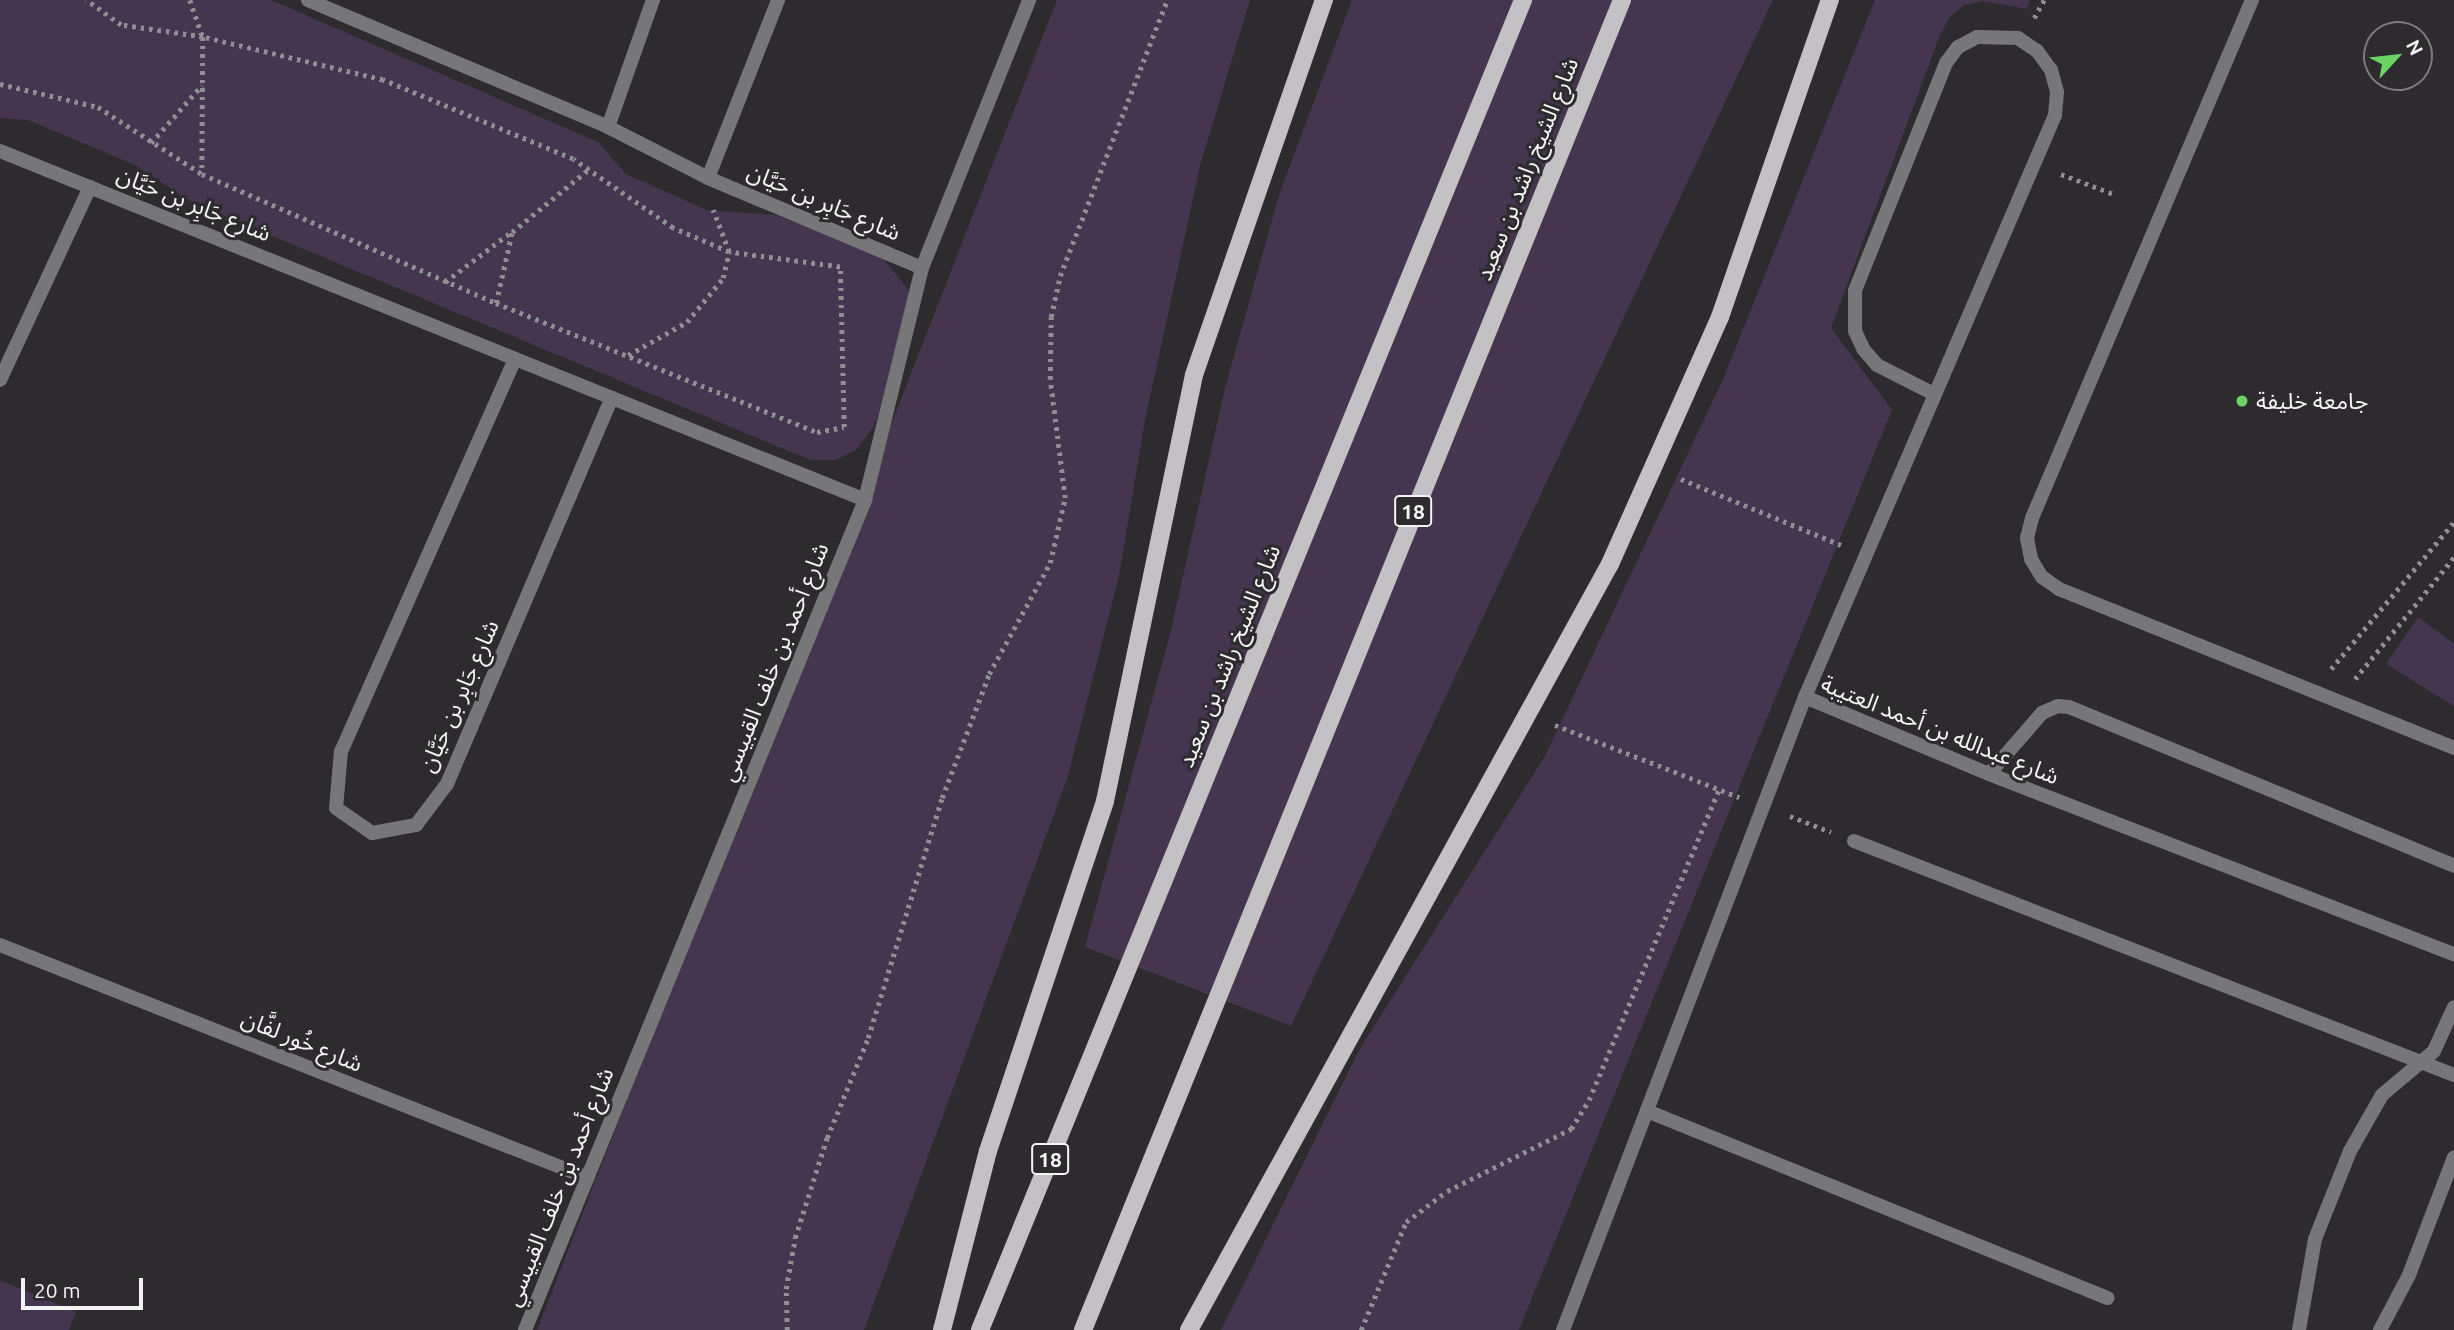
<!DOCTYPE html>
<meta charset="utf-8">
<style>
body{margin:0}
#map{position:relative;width:2454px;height:1330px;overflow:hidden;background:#2d2b2e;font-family:Ubuntu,"Noto Sans Arabic",sans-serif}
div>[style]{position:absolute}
.green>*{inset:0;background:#46354f}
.path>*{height:4.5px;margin-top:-2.25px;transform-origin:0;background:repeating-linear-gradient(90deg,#908f91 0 3.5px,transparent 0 8.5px)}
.service>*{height:14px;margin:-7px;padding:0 7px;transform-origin:7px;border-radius:7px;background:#777678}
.minor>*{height:14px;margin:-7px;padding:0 7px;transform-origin:7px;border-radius:7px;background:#777678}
.primary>*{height:18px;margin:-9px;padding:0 9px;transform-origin:9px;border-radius:9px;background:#c3c1c4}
.dots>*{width:19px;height:19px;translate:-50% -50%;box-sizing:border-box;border:4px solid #2d2b2e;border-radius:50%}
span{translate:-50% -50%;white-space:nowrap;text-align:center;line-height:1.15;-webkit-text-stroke:6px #2d2b2e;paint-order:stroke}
.shield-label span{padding:2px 5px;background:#2d2b2e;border:2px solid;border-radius:5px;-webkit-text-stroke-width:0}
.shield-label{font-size:21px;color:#f5f4f5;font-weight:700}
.street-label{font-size:23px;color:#f5f4f5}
.poi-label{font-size:23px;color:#f5f4f5}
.left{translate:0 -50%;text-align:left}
.north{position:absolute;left:2363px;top:21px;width:70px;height:70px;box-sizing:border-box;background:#2d2b2e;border:2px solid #7d7b7e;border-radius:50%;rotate:63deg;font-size:19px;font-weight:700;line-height:28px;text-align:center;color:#f5f4f5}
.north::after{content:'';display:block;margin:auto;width:24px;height:32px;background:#6bd363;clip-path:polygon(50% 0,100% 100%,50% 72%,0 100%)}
.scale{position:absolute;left:21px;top:1278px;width:122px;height:32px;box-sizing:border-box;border:4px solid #f5f4f5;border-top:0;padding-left:9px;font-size:21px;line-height:24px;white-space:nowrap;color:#f5f4f5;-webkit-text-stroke:5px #2d2b2e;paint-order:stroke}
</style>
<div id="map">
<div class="green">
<div style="clip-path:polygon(0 0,271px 0,598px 142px,626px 174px,707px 210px,776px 215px,881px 256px,911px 293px,914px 314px,874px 426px,857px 449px,836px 460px,810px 460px,193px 203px,135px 165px,28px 120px,0 118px)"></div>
<div style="clip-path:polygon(1057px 0,1250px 0,1200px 166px,1144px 425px,1119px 576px,1067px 779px,864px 1330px,537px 1330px)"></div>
<div style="clip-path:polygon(1352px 0,1773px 0,1291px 1026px,1085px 947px,1170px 634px,1225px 388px,1279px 195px)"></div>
<div style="clip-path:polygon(1875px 0,2030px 0,2027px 9px,1983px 1px,1964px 5px,1949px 18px,1940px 35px,1831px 328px,1892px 410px,1519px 1330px,1221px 1330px,1359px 1050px,1545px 756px,1724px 377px)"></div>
<div style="clip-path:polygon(2418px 617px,2454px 644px,2454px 706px,2386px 664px)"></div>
<div style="clip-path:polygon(0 1280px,76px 1312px,69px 1330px,0 1330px)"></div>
</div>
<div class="path">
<div style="left:190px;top:0;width:39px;rotate:71deg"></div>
<div style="left:203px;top:37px;width:137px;rotate:90.4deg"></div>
<div style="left:2034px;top:18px;width:21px;rotate:-61deg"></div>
<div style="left:0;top:84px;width:101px;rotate:13.2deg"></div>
<div style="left:98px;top:107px;width:124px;rotate:32.8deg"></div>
<div style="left:202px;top:174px;width:321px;rotate:23.7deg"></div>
<div style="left:496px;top:303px;width:346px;rotate:21.9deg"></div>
<div style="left:817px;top:432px;width:27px;rotate:-10deg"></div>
<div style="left:844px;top:427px;width:160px;rotate:-91.4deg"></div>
<div style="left:840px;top:267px;width:112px;rotate:-172.3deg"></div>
<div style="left:729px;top:252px;width:61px;rotate:-156.8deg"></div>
<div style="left:673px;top:228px;width:121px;rotate:-145.4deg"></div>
<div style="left:573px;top:159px;width:206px;rotate:-157.4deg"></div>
<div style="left:383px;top:80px;width:185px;rotate:-166.6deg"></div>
<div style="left:203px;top:37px;width:83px;rotate:-171.7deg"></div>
<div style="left:121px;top:25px;width:43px;rotate:-144.5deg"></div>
<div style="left:151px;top:143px;width:77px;rotate:-48.7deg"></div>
<div style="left:2061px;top:174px;width:59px;rotate:20.9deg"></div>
<div style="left:445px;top:282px;width:83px;rotate:-37.1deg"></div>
<div style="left:496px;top:303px;width:73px;rotate:-77.3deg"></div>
<div style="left:512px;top:232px;width:99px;rotate:-39.3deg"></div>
<div style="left:628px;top:355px;width:68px;rotate:-29.2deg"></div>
<div style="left:687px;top:322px;width:57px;rotate:-50.7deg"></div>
<div style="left:723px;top:278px;width:27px;rotate:-77deg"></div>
<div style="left:729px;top:252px;width:45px;rotate:-110.9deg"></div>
<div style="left:1681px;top:479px;width:173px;rotate:22.4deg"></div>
<div style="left:2331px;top:669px;width:192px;rotate:-50.1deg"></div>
<div style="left:2355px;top:679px;width:157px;rotate:-50.9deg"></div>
<div style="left:1555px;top:725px;width:198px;rotate:21.4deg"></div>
<div style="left:1790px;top:816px;width:44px;rotate:21.3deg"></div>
<div style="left:787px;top:1330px;width:41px;rotate:-91.4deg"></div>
<div style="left:786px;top:1289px;width:52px;rotate:-80deg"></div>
<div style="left:795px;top:1238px;width:105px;rotate:-72.3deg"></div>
<div style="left:827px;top:1138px;width:108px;rotate:-67.7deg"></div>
<div style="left:868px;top:1038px;width:251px;rotate:-72.9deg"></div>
<div style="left:942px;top:798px;width:133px;rotate:-69.2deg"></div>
<div style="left:989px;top:674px;width:127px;rotate:-61.2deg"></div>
<div style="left:1050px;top:563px;width:67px;rotate:-77deg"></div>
<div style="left:1065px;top:498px;width:120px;rotate:-97.2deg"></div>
<div style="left:1050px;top:379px;width:62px;rotate:-89.1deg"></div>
<div style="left:1051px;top:317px;width:42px;rotate:-77.6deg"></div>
<div style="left:1060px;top:276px;width:296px;rotate:-68.8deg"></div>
<div style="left:1361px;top:1330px;width:117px;rotate:-67.4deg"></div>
<div style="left:1406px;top:1222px;width:51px;rotate:-37.1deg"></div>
<div style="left:1447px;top:1191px;width:139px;rotate:-26.6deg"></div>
<div style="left:1571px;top:1129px;width:34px;rotate:-58deg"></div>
<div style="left:1589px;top:1100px;width:337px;rotate:-67.3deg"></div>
</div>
<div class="service">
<div style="left:2252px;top:0;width:563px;rotate:113.01deg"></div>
<div style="left:2032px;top:518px;width:21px;rotate:104deg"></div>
<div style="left:2027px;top:538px;width:21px;rotate:79deg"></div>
<div style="left:2031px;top:559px;width:21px;rotate:59deg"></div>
<div style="left:2042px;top:577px;width:21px;rotate:35deg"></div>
<div style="left:2059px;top:589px;width:426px;rotate:21.9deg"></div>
<div style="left:1805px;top:697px;width:633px;rotate:-66.75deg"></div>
<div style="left:2055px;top:115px;width:23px;rotate:-85deg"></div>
<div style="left:2057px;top:92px;width:23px;rotate:-105deg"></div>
<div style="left:2051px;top:70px;width:24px;rotate:-126deg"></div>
<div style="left:2037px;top:51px;width:23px;rotate:-146deg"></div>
<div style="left:2018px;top:38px;width:41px;rotate:-178.6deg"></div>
<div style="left:1977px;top:37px;width:21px;rotate:152deg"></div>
<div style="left:1958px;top:47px;width:20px;rotate:127deg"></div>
<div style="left:1946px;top:63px;width:245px;rotate:111.8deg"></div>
<div style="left:1855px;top:291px;width:40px;rotate:90deg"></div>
<div style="left:1855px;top:331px;width:21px;rotate:65deg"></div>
<div style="left:1864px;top:350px;width:20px;rotate:49deg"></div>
<div style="left:1877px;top:365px;width:64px;rotate:27deg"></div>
<div style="left:1989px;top:774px;width:81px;rotate:-49deg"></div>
<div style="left:2042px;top:713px;width:17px;rotate:-24deg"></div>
<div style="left:2058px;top:706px;width:11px;rotate:5deg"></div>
<div style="left:2069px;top:707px;width:417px;rotate:22.4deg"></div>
<div style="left:1854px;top:841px;width:644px;rotate:21.31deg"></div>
<div style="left:1647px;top:1111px;width:497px;rotate:22.1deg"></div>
</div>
<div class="minor">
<div style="left:308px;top:0;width:326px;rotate:22.9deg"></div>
<div style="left:608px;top:127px;width:112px;rotate:27deg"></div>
<div style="left:708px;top:178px;width:232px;rotate:22.8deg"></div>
<div style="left:608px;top:127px;width:135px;rotate:-70.5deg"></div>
<div style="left:0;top:151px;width:933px;rotate:21.97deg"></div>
<div style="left:708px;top:178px;width:191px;rotate:-68.5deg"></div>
<div style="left:515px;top:359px;width:429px;rotate:113.9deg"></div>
<div style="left:341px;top:751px;width:57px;rotate:95deg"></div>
<div style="left:336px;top:808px;width:44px;rotate:34.8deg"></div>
<div style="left:372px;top:833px;width:45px;rotate:-10.3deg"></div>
<div style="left:416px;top:825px;width:51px;rotate:-52.9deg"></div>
<div style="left:447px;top:784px;width:420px;rotate:-66.9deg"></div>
<div style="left:0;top:380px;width:213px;rotate:-65deg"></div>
<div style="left:0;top:945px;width:632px;rotate:21.62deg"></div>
<div style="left:525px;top:1330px;width:897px;rotate:-67.72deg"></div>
<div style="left:865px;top:500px;width:239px;rotate:-76.2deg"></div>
<div style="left:922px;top:268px;width:289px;rotate:-68.2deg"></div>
<div style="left:1563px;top:1330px;width:678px;rotate:-69.08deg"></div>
<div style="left:1805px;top:697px;width:199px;rotate:22.7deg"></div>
<div style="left:1989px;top:774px;width:499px;rotate:21.2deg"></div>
<div style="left:2299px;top:1330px;width:92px;rotate:-80deg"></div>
<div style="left:2315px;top:1239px;width:95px;rotate:-68.3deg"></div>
<div style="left:2350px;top:1151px;width:64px;rotate:-60.3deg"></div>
<div style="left:2382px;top:1095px;width:68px;rotate:-40.2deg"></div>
<div style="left:2434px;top:1051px;width:48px;rotate:-65.6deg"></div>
<div style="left:2380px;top:1330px;width:62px;rotate:-62.2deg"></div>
<div style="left:2409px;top:1275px;width:126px;rotate:-69.1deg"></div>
</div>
<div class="primary">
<div style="left:942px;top:1330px;width:185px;rotate:-75.6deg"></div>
<div style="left:988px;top:1151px;width:369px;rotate:-71.5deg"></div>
<div style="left:1105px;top:801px;width:435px;rotate:-78.2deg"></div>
<div style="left:1194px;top:375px;width:397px;rotate:-70.9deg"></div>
<div style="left:980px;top:1330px;width:1437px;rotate:-67.79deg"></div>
<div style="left:1083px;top:1330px;width:1435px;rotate:-67.94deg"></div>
<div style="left:1189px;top:1330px;width:874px;rotate:-61.21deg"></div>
<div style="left:1610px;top:564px;width:270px;rotate:-66deg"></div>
<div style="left:1720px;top:317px;width:336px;rotate:-70.9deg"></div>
</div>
<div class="dots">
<div style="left:2242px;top:401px;background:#6bd363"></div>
</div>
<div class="shield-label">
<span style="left:1413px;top:511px">18</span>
<span style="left:1050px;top:1159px">18</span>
</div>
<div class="street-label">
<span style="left:1527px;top:169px;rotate:-68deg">شارع الشيخ راشد بن سعيد</span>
<span style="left:824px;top:202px;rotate:23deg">شارع جَابِر بن حَيَّان</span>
<span style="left:194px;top:204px;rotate:22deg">شارع جَابِر بن حَيَّان</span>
<span style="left:1229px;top:656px;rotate:-68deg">شارع الشيخ راشد بن سعيد</span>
<span style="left:774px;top:662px;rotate:-68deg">شارع أحمد بن خلف القبيسي</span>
<span style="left:459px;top:696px;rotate:-66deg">شارع جَابِر بن حَيَّان</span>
<span style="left:1940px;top:730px;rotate:22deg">شارع عبدالله بن أحمد العتيبة</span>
<span style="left:302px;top:1041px;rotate:22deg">شارع خُور لفَّان</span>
<span style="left:559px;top:1187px;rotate:-68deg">شارع أحمد بن خلف القبيسي</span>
</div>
<div class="poi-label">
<span class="left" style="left:2256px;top:401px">جامعة خليفة</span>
</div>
<div class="north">N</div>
<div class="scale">20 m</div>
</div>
